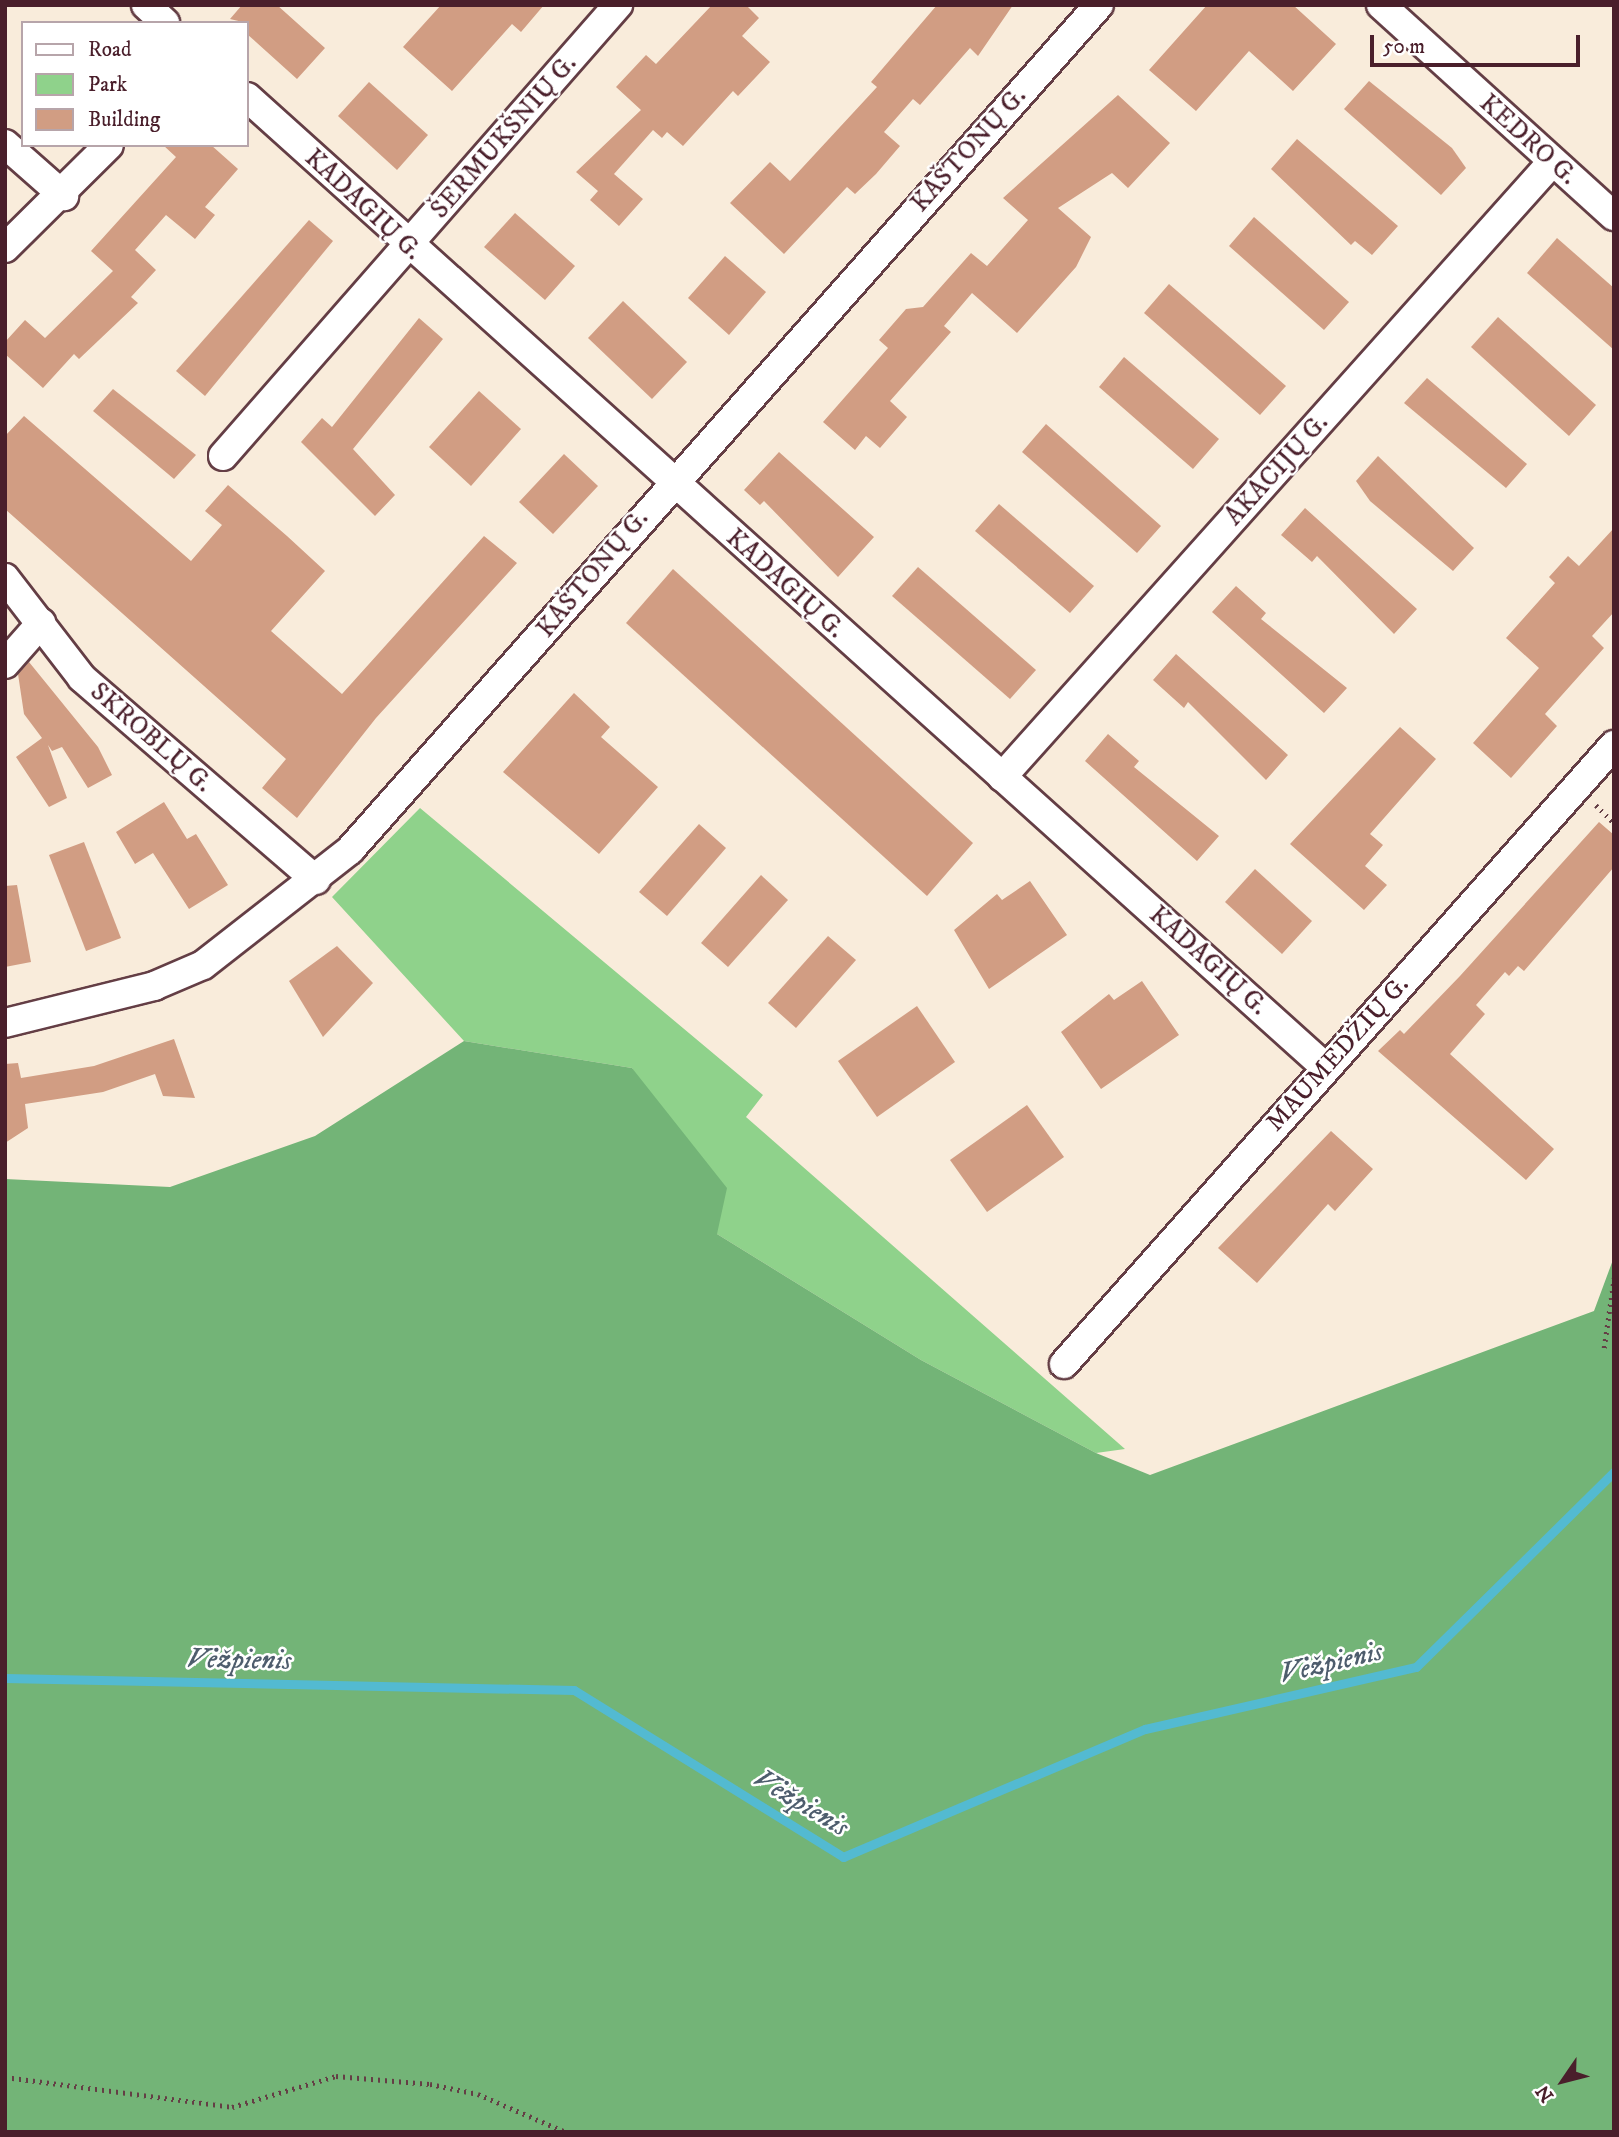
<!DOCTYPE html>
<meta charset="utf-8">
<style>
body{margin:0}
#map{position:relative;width:1619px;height:2137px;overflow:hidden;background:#f9ecdb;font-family:"IM FELL DW Pica",serif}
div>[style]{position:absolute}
.green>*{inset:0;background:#8fd28b}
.forest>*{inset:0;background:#73b477}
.stream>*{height:9px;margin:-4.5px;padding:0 4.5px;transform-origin:4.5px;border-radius:4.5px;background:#53bad1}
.building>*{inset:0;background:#d19d83}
.path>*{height:4.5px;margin-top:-2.25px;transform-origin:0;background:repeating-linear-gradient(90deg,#643e45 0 2px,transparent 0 7px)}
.roads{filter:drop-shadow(2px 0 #643e45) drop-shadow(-2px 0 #643e45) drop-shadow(0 2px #643e45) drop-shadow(0 -2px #643e45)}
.street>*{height:28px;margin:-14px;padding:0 14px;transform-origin:14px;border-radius:14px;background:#fff}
span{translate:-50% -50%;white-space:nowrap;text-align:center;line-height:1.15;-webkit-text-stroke:5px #fff;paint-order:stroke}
.street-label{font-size:26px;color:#4a1f2b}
.water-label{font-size:28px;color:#4e5d6d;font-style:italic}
.frame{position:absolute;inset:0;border:7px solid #4a1f2b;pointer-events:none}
.legend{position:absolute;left:21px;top:21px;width:228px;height:126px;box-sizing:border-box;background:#fff;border:2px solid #b7a5aa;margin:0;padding:9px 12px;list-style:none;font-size:21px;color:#4a1f2b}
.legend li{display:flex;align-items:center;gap:14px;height:35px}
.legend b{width:35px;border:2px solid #b7a5aa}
.north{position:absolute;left:1528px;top:2046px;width:70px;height:70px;-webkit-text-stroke:5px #fff;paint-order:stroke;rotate:235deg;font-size:19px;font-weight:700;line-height:28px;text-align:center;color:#4a1f2b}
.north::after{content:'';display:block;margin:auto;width:24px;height:32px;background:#4a1f2b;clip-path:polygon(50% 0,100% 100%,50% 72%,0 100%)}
.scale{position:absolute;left:1370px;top:35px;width:210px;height:32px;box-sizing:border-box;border:4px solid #4a1f2b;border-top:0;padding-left:9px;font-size:21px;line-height:24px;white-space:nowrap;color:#4a1f2b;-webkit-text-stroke:5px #fff;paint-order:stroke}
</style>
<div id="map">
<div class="green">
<div style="clip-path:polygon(420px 808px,763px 1095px,746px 1117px,1125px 1449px,1096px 1453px,921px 1360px,717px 1234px,632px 1068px,464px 1041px,332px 897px)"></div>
</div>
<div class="forest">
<div style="clip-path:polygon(464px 1041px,632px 1068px,727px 1188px,717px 1234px,921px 1360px,1096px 1453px,1150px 1475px,1594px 1311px,1614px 1257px,1614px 2132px,5px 2132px,5px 1179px,170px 1187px,315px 1136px)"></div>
</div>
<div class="stream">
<div style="left:5px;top:1678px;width:569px;rotate:1.21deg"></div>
<div style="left:574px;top:1690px;width:317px;rotate:31.8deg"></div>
<div style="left:843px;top:1857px;width:328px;rotate:-23deg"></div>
<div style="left:1145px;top:1729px;width:278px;rotate:-12.9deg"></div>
<div style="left:1416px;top:1667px;width:278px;rotate:-44.6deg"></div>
</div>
<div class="building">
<div style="clip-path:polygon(242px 5px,277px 5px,325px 48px,297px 79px,247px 34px,247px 23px,230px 19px)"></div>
<div style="clip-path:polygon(441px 5px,544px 5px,521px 32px,512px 24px,452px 91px,403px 47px)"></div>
<div style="clip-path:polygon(712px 5px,746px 5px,759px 18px,742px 36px,770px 62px,738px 96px,733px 91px,683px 146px,667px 132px,662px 138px,653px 130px,614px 174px,643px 199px,619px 226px,590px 200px,598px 191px,576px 172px,641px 110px,616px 87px,646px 55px,656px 64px)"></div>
<div style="clip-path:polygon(937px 5px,1013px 5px,978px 56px,970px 48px,920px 105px,913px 99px,884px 132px,900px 146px,876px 174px,855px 194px,847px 187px,784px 254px,730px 203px,770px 162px,790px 181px,877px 87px,871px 82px)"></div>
<div style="clip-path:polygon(1207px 5px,1293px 5px,1336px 44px,1293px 91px,1249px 51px,1196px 111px,1149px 70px)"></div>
<div style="clip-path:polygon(1369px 81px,1452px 148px,1466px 168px,1441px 195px,1344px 109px)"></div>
<div style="clip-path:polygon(369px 82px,428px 135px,397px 170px,338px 116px)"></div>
<div style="clip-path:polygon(1118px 95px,1170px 143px,1128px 188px,1112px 173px,1058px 208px,1091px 237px,1076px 267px,1017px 333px,972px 293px,944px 326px,951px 332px,890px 401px,907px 417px,880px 448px,866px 436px,855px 450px,823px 422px,888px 348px,879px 340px,906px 309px,923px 307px,971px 253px,987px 266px,1028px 220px,1003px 198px)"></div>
<div style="clip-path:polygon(1297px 139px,1398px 226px,1372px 255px,1355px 241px,1351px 245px,1271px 169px)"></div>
<div style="clip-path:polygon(163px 145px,211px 145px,238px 169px,205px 207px,215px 215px,195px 239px,166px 215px,135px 250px,156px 270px,131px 297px,138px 303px,79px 359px,74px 354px,43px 388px,5px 354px,5px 342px,25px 320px,45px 338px,113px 271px,91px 251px,176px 157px)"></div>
<div style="clip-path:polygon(515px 213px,575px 266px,545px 300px,484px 247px)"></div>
<div style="clip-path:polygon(1254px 217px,1349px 302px,1324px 330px,1229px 246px)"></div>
<div style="clip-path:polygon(309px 220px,333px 241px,205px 396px,176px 371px)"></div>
<div style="clip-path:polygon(1557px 238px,1614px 288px,1614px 350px,1527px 273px)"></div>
<div style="clip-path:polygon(725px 256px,766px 292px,729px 335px,688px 298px)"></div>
<div style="clip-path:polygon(1169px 284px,1286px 386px,1260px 415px,1144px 313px)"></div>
<div style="clip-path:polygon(623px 301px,687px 362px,652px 399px,588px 338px)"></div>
<div style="clip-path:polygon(1498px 317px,1596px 405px,1569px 436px,1471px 347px)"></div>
<div style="clip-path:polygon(419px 318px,443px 339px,353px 449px,395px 495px,375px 516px,301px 442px,322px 418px,332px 427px)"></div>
<div style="clip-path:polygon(1124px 357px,1219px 439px,1193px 469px,1099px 387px)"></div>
<div style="clip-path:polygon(1427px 378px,1527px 464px,1506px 488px,1404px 403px)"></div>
<div style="clip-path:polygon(113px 389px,196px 455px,174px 479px,93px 411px)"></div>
<div style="clip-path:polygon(479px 391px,521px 429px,471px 486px,429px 447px)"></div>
<div style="clip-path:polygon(24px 416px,191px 561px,222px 525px,205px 511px,228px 485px,287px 536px,325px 571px,271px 631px,342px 694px,484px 536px,517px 563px,376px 718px,297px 818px,262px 788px,286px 759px,5px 509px,5px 436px)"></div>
<div style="clip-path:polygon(1046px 424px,1161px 526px,1137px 553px,1022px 452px)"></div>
<div style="clip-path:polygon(779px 452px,874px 537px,838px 577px,764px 501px,760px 505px,744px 490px)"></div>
<div style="clip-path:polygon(564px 454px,598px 486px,553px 534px,519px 502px)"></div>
<div style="clip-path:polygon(1378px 456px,1474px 548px,1453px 571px,1370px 501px,1356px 481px)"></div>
<div style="clip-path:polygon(999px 504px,1094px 586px,1070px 613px,975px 531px)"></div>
<div style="clip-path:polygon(1305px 508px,1417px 609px,1394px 634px,1317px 556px,1312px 562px,1281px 535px)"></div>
<div style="clip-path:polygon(1614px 528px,1614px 612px,1592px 636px,1604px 648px,1545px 714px,1557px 726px,1511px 778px,1473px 743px,1539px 668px,1506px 638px,1555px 583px,1549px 577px,1568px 556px,1579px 566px)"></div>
<div style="clip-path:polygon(918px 567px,1036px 670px,1010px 699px,892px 596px)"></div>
<div style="clip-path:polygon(673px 569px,973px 843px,927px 896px,626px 623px)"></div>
<div style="clip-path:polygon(1236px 586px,1266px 613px,1261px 619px,1347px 688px,1324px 713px,1212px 612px)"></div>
<div style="clip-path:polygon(1176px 654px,1288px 755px,1266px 780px,1188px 702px,1184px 708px,1153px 680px)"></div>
<div style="clip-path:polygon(29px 662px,98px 747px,112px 775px,88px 788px,62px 747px,52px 751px,48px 745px,67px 798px,49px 807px,16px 757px,42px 738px,24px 714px,18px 674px)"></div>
<div style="clip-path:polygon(574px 693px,610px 727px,601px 737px,658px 787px,599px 854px,503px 772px)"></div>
<div style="clip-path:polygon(1400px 727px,1436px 759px,1370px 834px,1383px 845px,1365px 866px,1387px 885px,1364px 910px,1290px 844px)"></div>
<div style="clip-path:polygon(1108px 734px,1139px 761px,1134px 767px,1219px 836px,1197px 861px,1085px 761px)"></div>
<div style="clip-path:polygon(164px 802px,187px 839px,196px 834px,228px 885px,189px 909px,153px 853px,135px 864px,116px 832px)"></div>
<div style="clip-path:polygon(1599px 822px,1614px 835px,1614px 867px,1524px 971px,1518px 966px,1509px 976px,1505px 972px,1476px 1005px,1485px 1014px,1450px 1054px,1554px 1149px,1526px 1180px,1378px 1051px,1400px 1030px,1404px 1034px,1460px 976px)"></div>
<div style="clip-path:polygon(699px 824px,726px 848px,667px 916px,639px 892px)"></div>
<div style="clip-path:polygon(84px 842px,121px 938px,86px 951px,49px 855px)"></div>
<div style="clip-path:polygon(1255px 869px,1312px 921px,1282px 954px,1225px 902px)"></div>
<div style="clip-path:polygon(761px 875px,788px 900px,728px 967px,701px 943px)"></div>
<div style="clip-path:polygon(1030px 881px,1067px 935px,989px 989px,954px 930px,997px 894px,1002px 900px)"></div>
<div style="clip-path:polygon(17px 885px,31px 962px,5px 967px,5px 886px)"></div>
<div style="clip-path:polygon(828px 936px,856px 960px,796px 1028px,768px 1003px)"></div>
<div style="clip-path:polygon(337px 946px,373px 983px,323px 1037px,289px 981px)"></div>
<div style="clip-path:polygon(1142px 981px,1179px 1035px,1101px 1089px,1061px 1032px,1109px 994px,1114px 1000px)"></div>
<div style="clip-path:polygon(917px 1006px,955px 1062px,877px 1117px,838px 1061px)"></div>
<div style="clip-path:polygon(174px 1039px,195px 1098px,163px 1096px,155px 1074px,103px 1092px,25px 1104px,28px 1128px,5px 1143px,5px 1064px,18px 1063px,21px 1078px,94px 1066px)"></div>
<div style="clip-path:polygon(1027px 1105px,1064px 1157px,987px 1212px,950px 1160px)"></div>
<div style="clip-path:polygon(1331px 1131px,1373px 1169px,1335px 1211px,1328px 1204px,1257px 1283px,1218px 1248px)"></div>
</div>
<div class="path">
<div style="left:1596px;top:805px;width:25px;rotate:45deg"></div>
<div style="left:1604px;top:1348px;width:71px;rotate:-81.9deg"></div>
<div style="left:5px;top:2077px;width:229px;rotate:7.5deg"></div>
<div style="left:232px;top:2107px;width:109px;rotate:-16.6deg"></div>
<div style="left:336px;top:2076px;width:94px;rotate:4.9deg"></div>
<div style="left:430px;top:2084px;width:49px;rotate:11.8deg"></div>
<div style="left:478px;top:2094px;width:96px;rotate:23.4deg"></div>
</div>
<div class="roads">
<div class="street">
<div style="left:146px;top:5px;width:26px;rotate:43deg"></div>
<div style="left:1381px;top:5px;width:314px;rotate:42.2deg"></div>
<div style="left:247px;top:97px;width:1450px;rotate:41.98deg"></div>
<div style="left:5px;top:144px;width:79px;rotate:41.4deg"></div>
<div style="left:5px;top:248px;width:146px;rotate:-44.7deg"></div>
<div style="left:223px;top:456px;width:600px;rotate:-48.79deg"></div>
<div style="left:5px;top:578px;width:126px;rotate:52.4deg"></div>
<div style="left:82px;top:678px;width:309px;rotate:40.8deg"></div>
<div style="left:5px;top:664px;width:55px;rotate:-48.7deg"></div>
<div style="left:1002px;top:777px;width:825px;rotate:-48.19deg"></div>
<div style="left:5px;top:1023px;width:154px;rotate:-13.9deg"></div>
<div style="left:154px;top:986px;width:53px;rotate:-23.2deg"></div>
<div style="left:203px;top:965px;width:187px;rotate:-38deg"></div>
<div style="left:350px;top:850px;width:1129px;rotate:-48.45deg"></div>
<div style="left:1064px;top:1364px;width:828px;rotate:-48.38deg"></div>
</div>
</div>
<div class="street-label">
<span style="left:504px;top:137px;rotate:-49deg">ŠERMUKŠNIŲ G.</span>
<span style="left:1528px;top:140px;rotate:42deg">KEDRO G.</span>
<span style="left:969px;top:150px;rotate:-48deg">KAŠTONŲ G.</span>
<span style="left:363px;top:205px;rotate:43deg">KADAGIŲ G.</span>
<span style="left:1277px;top:470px;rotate:-48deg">AKACIJŲ G.</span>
<span style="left:593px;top:574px;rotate:-50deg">KAŠTONŲ G.</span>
<span style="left:785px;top:584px;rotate:42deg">KADAGIŲ G.</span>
<span style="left:151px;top:738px;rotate:41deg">SKROBLŲ G.</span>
<span style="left:1208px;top:961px;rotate:42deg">KADAGIŲ G.</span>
<span style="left:1338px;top:1054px;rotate:-48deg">MAUMEDŽIŲ G.</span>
</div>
<div class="water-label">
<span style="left:239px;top:1660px;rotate:1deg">Vėžpienis</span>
<span style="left:1331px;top:1663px;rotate:-13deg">Vėžpienis</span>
<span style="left:801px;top:1803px;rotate:31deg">Vėžpienis</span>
</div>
<div class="frame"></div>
<ul class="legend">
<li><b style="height:9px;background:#fff"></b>Road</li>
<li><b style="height:19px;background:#8fd28b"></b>Park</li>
<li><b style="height:19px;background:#d19d83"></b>Building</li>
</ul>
<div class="north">N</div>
<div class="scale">50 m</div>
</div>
